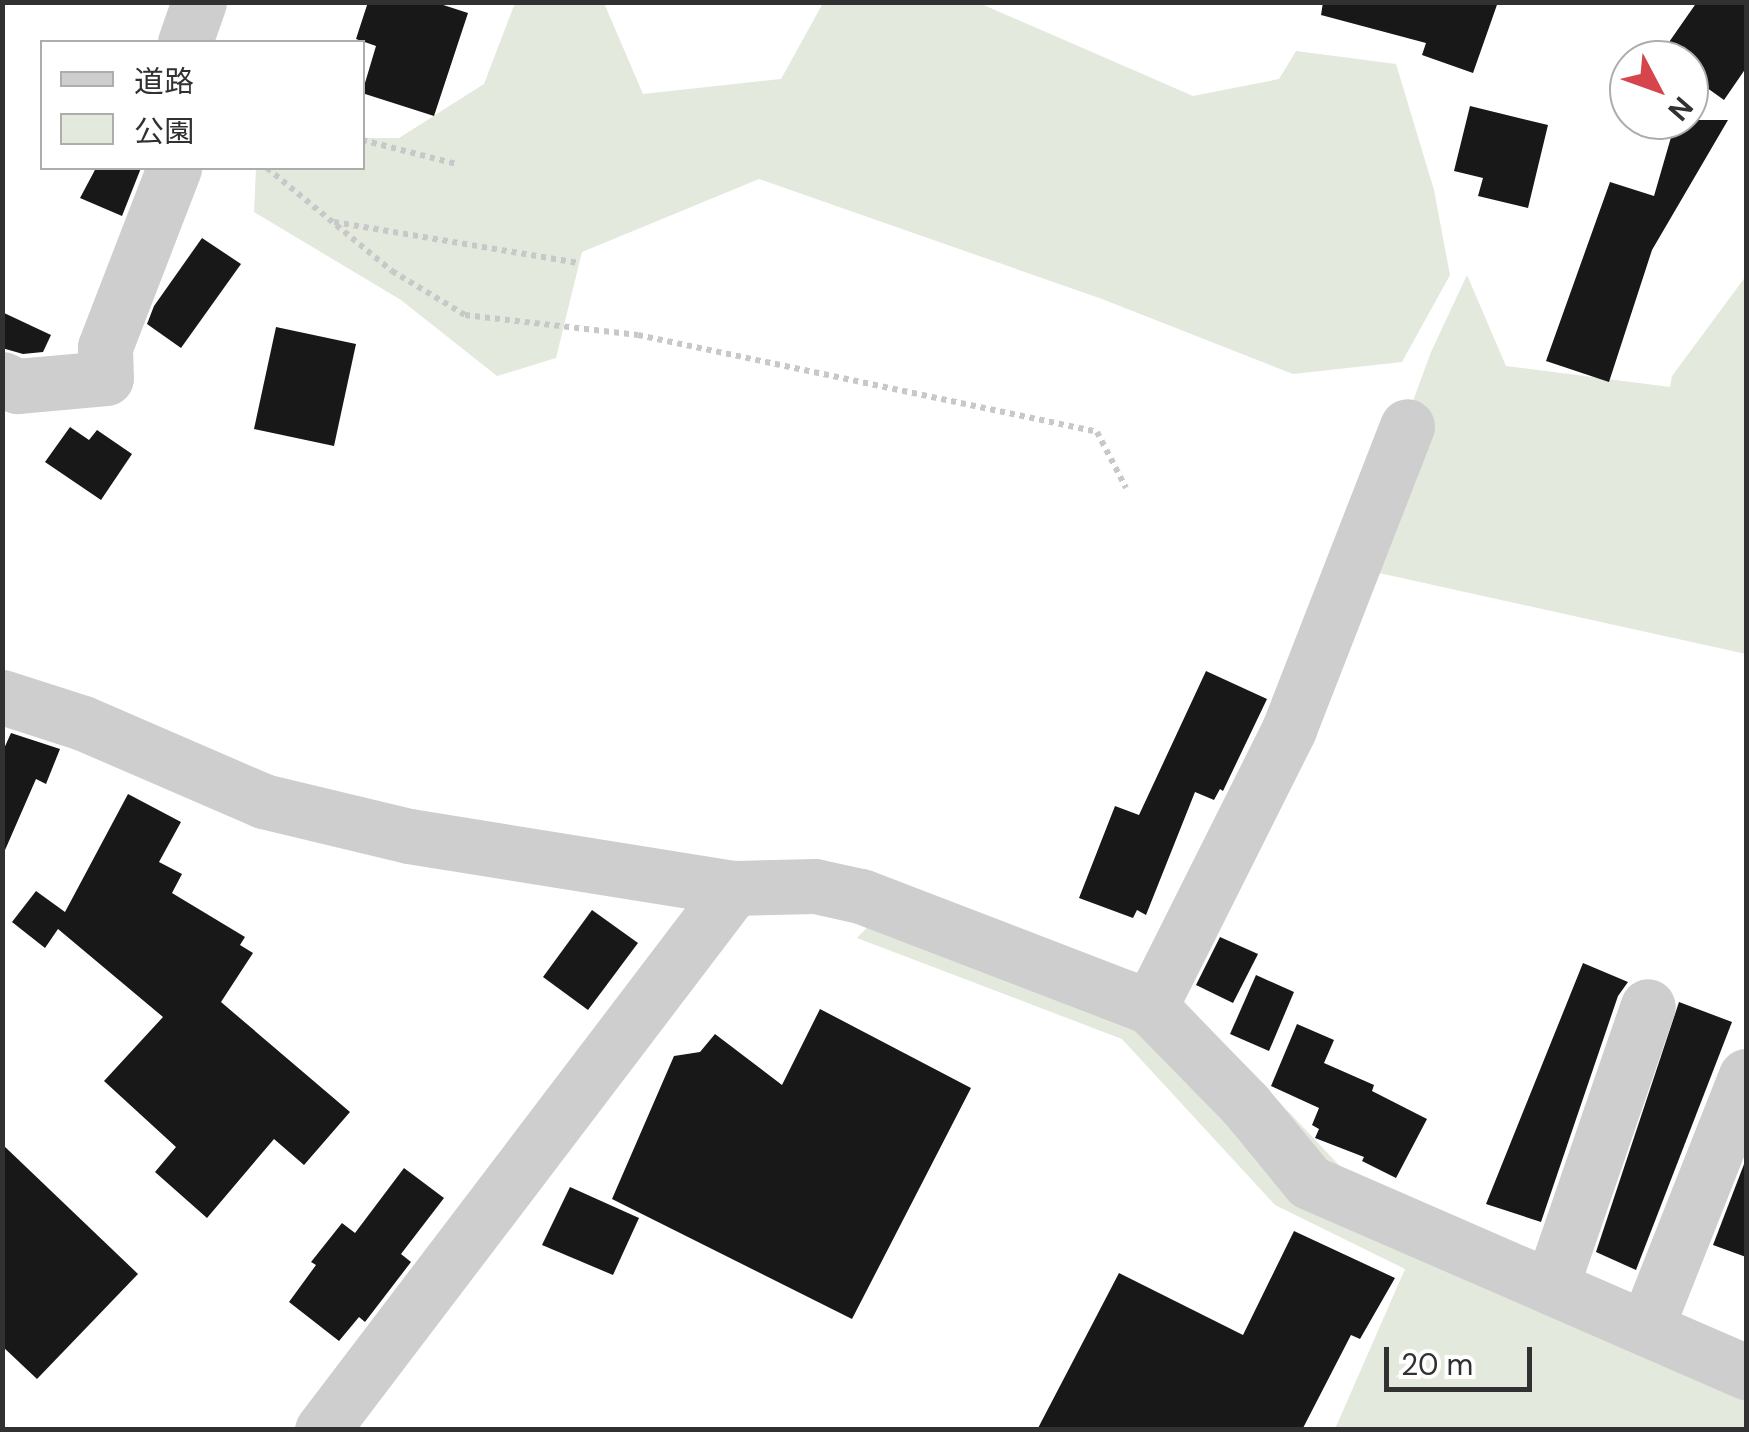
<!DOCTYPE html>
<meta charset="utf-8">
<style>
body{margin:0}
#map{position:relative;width:1749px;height:1432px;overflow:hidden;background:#fff;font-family:"DM Sans","Noto Sans JP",sans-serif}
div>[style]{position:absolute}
.green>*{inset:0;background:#e3e9dd}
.building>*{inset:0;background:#181818}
.path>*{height:6px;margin-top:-3px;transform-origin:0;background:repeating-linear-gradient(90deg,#c8c8c8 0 5px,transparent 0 10px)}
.minor>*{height:55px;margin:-27.5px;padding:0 27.5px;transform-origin:27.5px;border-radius:27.5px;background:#cecece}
span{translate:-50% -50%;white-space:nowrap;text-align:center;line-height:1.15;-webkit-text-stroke:10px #fff;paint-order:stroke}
.frame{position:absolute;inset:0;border:5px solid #313131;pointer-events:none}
.legend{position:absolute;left:40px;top:40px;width:325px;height:130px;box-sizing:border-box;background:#fff;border:2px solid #adadad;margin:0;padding:12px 18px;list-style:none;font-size:30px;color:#313131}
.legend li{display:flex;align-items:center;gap:20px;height:50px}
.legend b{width:50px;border:2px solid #adadad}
.north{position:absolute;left:1609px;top:40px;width:100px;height:100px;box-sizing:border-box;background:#fff;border:2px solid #adadad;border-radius:50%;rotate:131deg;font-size:28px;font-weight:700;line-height:40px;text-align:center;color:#313131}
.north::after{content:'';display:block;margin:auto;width:35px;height:45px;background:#d5454b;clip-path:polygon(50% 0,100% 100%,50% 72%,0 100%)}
.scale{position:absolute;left:1384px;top:1347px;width:148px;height:45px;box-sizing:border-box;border:5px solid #313131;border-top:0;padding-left:12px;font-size:30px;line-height:35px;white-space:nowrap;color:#313131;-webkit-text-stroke:8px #fff;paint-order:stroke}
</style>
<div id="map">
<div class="green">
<div style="clip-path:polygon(515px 3px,604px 3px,643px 94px,781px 79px,823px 3px,979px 3px,1193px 96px,1279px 79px,1296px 51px,1396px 64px,1434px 190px,1450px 275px,1402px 362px,1293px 374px,1102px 299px,759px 179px,582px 252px,556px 358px,497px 376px,401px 300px,254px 212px,256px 168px,362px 168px,363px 138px,399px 138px,484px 84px)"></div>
<div style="clip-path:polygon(1467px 275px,1506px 366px,1670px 387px,1672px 376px,1746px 276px,1746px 654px,1352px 567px,1431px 352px)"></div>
<div style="clip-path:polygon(887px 907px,1163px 979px,1354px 1181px,1744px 1380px,1745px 1429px,1335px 1429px,1405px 1269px,1275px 1205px,1122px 1039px,857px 938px)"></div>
</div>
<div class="building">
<div style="clip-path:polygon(368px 2px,434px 2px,468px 13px,434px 116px,362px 93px,376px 46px,356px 39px)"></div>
<div style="clip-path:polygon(1323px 2px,1498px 2px,1473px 73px,1422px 55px,1426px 43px,1321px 15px)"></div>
<div style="clip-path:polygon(1697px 2px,1746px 2px,1746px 68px,1724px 100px,1689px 75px,1689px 60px,1667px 60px,1660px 55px)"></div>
<div style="clip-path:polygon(1470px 106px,1548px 125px,1528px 208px,1478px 196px,1483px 178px,1454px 171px)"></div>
<div style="clip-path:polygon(1676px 120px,1728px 120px,1652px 250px,1609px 382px,1546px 361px,1610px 182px,1654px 196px)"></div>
<div style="clip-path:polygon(96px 168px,141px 168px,122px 216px,80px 198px)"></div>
<div style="clip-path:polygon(202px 238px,241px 264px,181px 348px,147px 324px,154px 306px)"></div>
<div style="clip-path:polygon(2px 312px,51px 335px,43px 352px,23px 354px,2px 348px)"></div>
<div style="clip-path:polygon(276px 327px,356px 344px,334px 446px,254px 429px)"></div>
<div style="clip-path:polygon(70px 427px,89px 440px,97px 430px,132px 454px,101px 500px,45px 462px)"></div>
<div style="clip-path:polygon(1206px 671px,1267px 699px,1223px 791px,1220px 789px,1214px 800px,1195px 792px,1146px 915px,1137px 910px,1133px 918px,1079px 898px,1115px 806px,1139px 815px)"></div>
<div style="clip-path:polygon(11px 733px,60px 749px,46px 784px,36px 779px,2px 857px,2px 753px)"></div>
<div style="clip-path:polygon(128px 794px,181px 822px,159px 862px,182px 874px,172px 893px,245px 937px,240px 945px,253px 953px,221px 1002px,350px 1112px,304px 1165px,274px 1139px,207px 1218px,155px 1172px,176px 1147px,104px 1081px,163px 1017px,58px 929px,45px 948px,12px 922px,36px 891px,65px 912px)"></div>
<div style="clip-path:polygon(592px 910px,638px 943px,588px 1010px,543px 977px)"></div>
<div style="clip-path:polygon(1220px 937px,1258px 954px,1233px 1003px,1196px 985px)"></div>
<div style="clip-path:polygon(1583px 963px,1628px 982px,1618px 996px,1541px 1222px,1486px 1204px)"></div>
<div style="clip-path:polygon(1256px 975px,1294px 992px,1269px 1051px,1230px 1034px)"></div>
<div style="clip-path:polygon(1679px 1002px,1732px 1022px,1636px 1270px,1596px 1252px)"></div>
<div style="clip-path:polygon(820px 1009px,971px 1088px,852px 1319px,612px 1199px,674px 1056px,700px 1052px,715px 1034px,782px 1085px)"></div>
<div style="clip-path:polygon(1297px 1024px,1334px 1040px,1324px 1063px,1374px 1085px,1372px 1091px,1427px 1119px,1396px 1178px,1362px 1161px,1364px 1157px,1315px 1138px,1319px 1129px,1312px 1125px,1319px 1108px,1271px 1086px)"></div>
<div style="clip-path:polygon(2px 1144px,138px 1274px,37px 1379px,2px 1346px)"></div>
<div style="clip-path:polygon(1746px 1159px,1746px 1257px,1713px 1245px)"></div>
<div style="clip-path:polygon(404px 1168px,444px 1198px,401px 1254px,411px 1262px,365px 1322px,359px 1317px,339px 1341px,289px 1302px,316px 1265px,311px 1262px,342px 1223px,355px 1233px)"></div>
<div style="clip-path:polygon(570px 1187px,639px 1218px,613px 1275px,542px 1245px)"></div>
<div style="clip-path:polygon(1294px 1231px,1395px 1278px,1360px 1339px,1351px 1335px,1302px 1430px,1037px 1430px,1119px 1273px,1243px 1335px)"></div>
</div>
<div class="path">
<div style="left:362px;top:140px;width:98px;rotate:14.2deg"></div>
<div style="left:267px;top:168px;width:162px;rotate:39.5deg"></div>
<div style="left:392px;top:271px;width:85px;rotate:31.1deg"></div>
<div style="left:465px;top:315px;width:174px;rotate:6.6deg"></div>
<div style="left:638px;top:335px;width:469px;rotate:11.9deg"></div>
<div style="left:1097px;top:432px;width:63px;rotate:62.6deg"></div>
<div style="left:334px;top:222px;width:248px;rotate:9.5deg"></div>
</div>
<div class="minor">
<div style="left:185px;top:42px;width:42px;rotate:-70.7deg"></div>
<div style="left:2px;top:379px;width:17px;rotate:25deg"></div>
<div style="left:17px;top:386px;width:89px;rotate:-5.1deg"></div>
<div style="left:106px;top:378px;width:31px;rotate:-92deg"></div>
<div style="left:105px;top:347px;width:192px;rotate:-68.9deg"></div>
<div style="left:2px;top:697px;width:85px;rotate:17.8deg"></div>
<div style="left:83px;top:723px;width:196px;rotate:23.4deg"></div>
<div style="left:263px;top:801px;width:150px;rotate:13.5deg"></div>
<div style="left:409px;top:836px;width:329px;rotate:9.1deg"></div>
<div style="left:1150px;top:1007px;width:311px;rotate:-63.4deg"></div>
<div style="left:1289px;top:729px;width:325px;rotate:-68.7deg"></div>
<div style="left:1551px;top:1287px;width:297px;rotate:-71deg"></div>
<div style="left:1646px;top:1328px;width:271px;rotate:-68.4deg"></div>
<div style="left:322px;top:1430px;width:681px;rotate:-52.76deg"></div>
<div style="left:734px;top:888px;width:81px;rotate:-1.4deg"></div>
<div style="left:815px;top:886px;width:47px;rotate:12.3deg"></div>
<div style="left:861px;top:896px;width:310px;rotate:21deg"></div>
<div style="left:1150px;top:1007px;width:136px;rotate:45.6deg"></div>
<div style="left:1245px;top:1104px;width:101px;rotate:50.6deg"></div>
<div style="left:1309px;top:1182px;width:477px;rotate:23.5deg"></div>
</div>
<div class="frame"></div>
<ul class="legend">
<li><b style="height:12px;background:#cecece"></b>道路</li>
<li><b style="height:28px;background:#e3e9dd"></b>公園</li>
</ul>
<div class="north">N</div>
<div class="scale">20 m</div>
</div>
